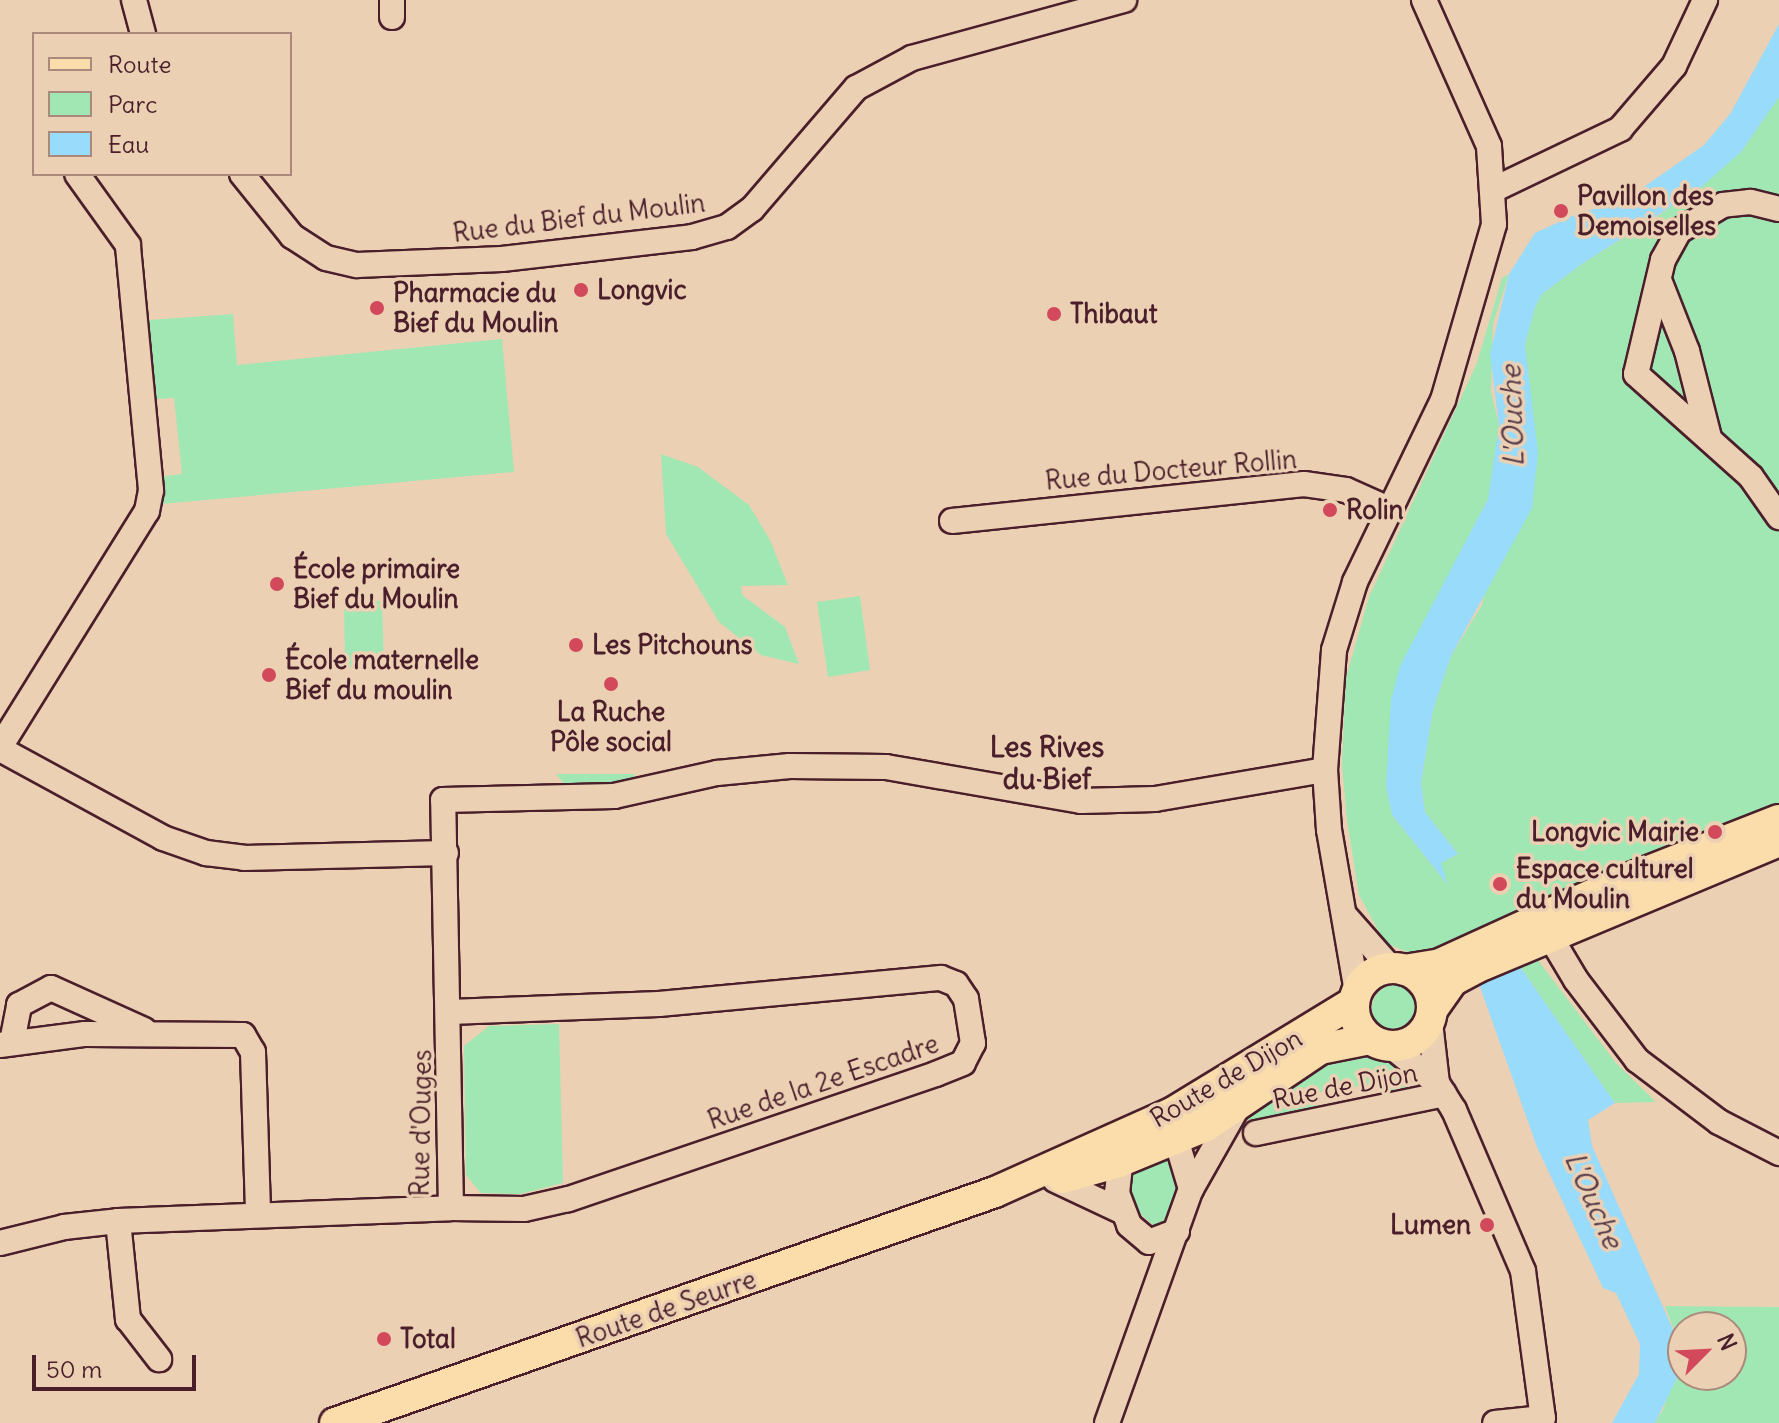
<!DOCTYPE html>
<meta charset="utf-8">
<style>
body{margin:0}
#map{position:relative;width:1779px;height:1423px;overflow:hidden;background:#ecd0b3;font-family:Delius,sans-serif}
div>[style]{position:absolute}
.green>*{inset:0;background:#a0e7b4}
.round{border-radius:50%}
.water>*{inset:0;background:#98dbfa}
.roads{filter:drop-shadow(2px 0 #4a1f2b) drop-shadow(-2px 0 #4a1f2b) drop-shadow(0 2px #4a1f2b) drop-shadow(0 -2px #4a1f2b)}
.minor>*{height:24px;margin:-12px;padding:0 12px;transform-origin:12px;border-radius:12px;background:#ecd0b3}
.major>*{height:30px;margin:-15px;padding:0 15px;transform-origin:15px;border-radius:15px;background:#faddab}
.major>.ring{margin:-15px;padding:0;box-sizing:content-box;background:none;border:30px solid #faddab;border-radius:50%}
.dots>*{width:22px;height:22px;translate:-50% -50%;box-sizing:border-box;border:4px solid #ecd0b3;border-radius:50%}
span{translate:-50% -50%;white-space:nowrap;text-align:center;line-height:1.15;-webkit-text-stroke:7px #ecd0b3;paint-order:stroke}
.poi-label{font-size:26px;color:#4a1f2b;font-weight:700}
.left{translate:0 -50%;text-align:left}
.right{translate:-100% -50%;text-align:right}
.street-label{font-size:26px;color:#4a1f2b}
.water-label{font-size:28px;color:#563b4a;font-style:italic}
.neighbourhood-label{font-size:28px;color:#4a1f2b;font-weight:700}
.legend{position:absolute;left:32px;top:32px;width:260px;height:144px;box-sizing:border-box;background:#ecd0b3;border:2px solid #ab897d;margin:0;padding:10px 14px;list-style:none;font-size:24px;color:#4a1f2b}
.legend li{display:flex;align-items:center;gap:16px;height:40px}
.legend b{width:40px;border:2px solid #ab897d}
.north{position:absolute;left:1667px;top:1311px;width:80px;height:80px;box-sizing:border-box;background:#ecd0b3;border:2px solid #ab897d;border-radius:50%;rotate:66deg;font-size:22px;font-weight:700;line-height:32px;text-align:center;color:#4a1f2b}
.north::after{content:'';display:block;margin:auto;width:28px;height:36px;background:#d1495b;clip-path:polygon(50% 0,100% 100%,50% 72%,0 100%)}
.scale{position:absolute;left:32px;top:1355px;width:164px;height:36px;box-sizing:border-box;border:4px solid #4a1f2b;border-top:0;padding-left:10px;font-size:24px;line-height:28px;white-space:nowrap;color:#4a1f2b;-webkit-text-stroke:6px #ecd0b3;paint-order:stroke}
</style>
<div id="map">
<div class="green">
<div style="clip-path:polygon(1779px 96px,1779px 803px,1642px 859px,1456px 946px,1413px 954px,1385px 943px,1359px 895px,1347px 820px,1342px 764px,1346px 678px,1369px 597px,1477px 363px,1502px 278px,1509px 274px,1493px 324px,1491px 392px,1499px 425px,1498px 462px,1488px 499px,1417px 639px,1390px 747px,1386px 787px,1392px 815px,1448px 885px,1440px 863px,1458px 854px,1425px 812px,1421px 783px,1433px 710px,1451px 656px,1482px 605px,1528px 381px,1525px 345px,1535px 307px,1542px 294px,1582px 264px,1664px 212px,1741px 152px)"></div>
<div style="clip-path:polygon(233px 314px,237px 365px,502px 339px,514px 472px,161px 504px,158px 477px,182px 474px,174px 398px,156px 399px,149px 320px)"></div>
<div style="clip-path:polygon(661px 454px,698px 467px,749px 505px,770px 540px,788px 585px,741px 586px,742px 595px,785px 627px,799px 664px,761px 655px,719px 622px,666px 534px)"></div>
<div style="clip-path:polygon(860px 596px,870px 670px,828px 677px,817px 602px)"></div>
<div style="clip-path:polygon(382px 601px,384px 666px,345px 668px,344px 602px)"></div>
<div style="clip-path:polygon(556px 774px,634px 774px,634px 781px,565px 785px)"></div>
<div style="clip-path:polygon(1530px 956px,1537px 959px,1616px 1063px,1656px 1102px,1615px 1103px,1516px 961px)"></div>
<div class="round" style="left:1372px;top:985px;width:46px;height:46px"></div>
<div style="clip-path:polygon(559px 1024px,563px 1183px,520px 1194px,481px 1193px,466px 1175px,464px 1046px,489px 1026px)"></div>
<div style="clip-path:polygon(1364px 1051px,1396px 1063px,1408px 1090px,1383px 1099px,1380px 1083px,1316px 1093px,1317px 1109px,1249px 1121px,1248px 1116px,1326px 1054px)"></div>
<div style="clip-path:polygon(1169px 1157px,1179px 1177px,1177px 1197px,1169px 1218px,1154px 1226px,1134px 1208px,1127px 1190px,1129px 1177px,1137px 1167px)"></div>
<div style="clip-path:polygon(evenodd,1665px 1306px,1779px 1307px,1779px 1423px,1655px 1423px,1664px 1408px,1679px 1343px,1665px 1306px,1683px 1327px,1731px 1327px,1731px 1375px,1683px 1375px,1683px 1327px)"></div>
</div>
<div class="water">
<div style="clip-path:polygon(1779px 24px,1779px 97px,1741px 152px,1700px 188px,1582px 264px,1542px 294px,1535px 307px,1525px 345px,1538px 453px,1532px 508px,1451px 656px,1433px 710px,1421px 783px,1425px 812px,1458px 854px,1441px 863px,1448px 885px,1392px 815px,1386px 787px,1391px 700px,1400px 666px,1488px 499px,1499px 425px,1490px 354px,1509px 274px,1535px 233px,1581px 212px,1621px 203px,1704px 145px,1730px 114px)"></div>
<div style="clip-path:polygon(1516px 961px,1615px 1103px,1588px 1120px,1592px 1146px,1679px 1343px,1679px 1374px,1655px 1423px,1612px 1423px,1639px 1374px,1640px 1344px,1616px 1293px,1603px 1288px,1537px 1147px,1480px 987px,1483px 974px)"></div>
</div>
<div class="roads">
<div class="minor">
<div style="left:134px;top:0;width:35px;rotate:75deg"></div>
<div style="left:392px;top:17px;width:17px;rotate:-90deg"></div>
<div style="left:242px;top:174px;width:80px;rotate:51.1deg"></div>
<div style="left:292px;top:236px;width:40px;rotate:32.9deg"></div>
<div style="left:326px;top:258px;width:32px;rotate:13deg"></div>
<div style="left:357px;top:265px;width:145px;rotate:-2.4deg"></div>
<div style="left:502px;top:259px;width:191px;rotate:-6.6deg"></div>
<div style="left:692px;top:237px;width:36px;rotate:-16deg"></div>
<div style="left:727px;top:227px;width:31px;rotate:-36deg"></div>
<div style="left:752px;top:209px;width:160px;rotate:-49.3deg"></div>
<div style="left:856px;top:88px;width:64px;rotate:-28.2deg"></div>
<div style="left:912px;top:58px;width:220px;rotate:-15.3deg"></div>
<div style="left:1495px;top:189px;width:139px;rotate:-25.6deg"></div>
<div style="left:1620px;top:129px;width:83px;rotate:-49.4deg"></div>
<div style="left:1674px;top:66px;width:73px;rotate:-64.8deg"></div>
<div style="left:1779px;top:209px;width:30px;rotate:-166deg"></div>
<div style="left:1750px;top:202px;width:27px;rotate:174deg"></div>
<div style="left:1723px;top:205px;width:51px;rotate:149.4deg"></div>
<div style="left:1679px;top:231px;width:33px;rotate:119deg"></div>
<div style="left:1663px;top:260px;width:117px;rotate:103.3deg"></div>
<div style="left:1636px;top:374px;width:154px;rotate:41.8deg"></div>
<div style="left:1751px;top:477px;width:49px;rotate:55deg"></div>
<div style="left:1659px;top:280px;width:76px;rotate:68.5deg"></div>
<div style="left:1687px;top:351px;width:89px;rotate:75.7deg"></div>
<div style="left:952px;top:521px;width:354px;rotate:-6deg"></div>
<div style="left:1304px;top:484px;width:42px;rotate:8.1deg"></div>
<div style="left:1346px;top:490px;width:49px;rotate:24deg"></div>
<div style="left:0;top:747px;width:278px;rotate:-58.1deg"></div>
<div style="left:147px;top:511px;width:21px;rotate:-79deg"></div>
<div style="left:151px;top:490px;width:246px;rotate:-95.4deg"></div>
<div style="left:128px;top:245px;width:87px;rotate:-125.7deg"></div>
<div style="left:0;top:749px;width:186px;rotate:28.6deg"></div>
<div style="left:163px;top:838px;width:46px;rotate:19.2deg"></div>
<div style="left:206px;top:853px;width:38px;rotate:7deg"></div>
<div style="left:244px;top:858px;width:202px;rotate:-1.4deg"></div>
<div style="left:1346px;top:917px;width:68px;rotate:48.6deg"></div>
<div style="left:1542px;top:923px;width:66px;rotate:59.2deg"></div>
<div style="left:1576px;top:980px;width:101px;rotate:52.7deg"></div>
<div style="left:1637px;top:1060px;width:103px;rotate:37.1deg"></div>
<div style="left:1719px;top:1122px;width:68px;rotate:27.3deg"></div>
<div style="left:1357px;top:992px;width:164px;rotate:-99.8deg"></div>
<div style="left:1329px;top:830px;width:60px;rotate:-93.8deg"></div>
<div style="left:1325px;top:770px;width:120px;rotate:-85.7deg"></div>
<div style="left:1334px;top:650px;width:71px;rotate:-72.8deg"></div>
<div style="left:1355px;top:582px;width:202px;rotate:-64.2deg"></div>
<div style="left:1443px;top:400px;width:183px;rotate:-73.8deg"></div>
<div style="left:1494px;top:224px;width:78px;rotate:-93.7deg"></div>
<div style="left:1489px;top:146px;width:160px;rotate:-114deg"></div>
<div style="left:450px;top:1012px;width:209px;rotate:-2.2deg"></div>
<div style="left:659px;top:1004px;width:283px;rotate:-5.3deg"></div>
<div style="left:941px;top:978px;width:16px;rotate:22deg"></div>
<div style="left:956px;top:984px;width:18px;rotate:56deg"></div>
<div style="left:966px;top:999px;width:45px;rotate:81deg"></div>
<div style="left:973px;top:1043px;width:22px;rotate:117deg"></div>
<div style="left:963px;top:1063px;width:29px;rotate:158deg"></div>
<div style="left:936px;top:1074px;width:389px;rotate:161.2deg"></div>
<div style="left:568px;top:1199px;width:45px;rotate:167.2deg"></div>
<div style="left:524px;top:1209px;width:73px;rotate:-179.2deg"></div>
<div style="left:1430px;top:1022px;width:61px;rotate:83.5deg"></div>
<div style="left:12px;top:1042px;width:38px;rotate:-79deg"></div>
<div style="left:19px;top:1005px;width:36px;rotate:-28deg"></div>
<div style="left:51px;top:988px;width:102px;rotate:24.3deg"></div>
<div style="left:0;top:1045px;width:86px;rotate:-7.4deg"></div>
<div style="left:85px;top:1034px;width:158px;rotate:0.4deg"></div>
<div style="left:243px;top:1035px;width:20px;rotate:60deg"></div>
<div style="left:253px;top:1052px;width:163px;rotate:88.2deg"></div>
<div style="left:1392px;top:1047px;width:58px;rotate:38.7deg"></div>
<div style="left:1437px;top:1083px;width:32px;rotate:58deg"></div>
<div style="left:1454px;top:1110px;width:175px;rotate:66.8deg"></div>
<div style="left:1523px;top:1271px;width:148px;rotate:82.3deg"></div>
<div style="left:1543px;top:1418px;width:48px;rotate:174.1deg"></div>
<div style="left:1156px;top:1133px;width:28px;rotate:35deg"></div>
<div style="left:1179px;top:1149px;width:42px;rotate:73.3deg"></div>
<div style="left:1256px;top:1133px;width:192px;rotate:-11.7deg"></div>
<div style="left:1122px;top:1148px;width:45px;rotate:96.3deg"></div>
<div style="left:1117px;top:1193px;width:34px;rotate:69deg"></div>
<div style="left:1129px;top:1225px;width:26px;rotate:40deg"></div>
<div style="left:1149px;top:1242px;width:30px;rotate:-21deg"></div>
<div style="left:1055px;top:1180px;width:71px;rotate:25.1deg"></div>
<div style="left:118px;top:1221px;width:99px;rotate:84.2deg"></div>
<div style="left:128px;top:1319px;width:51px;rotate:52.2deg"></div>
<div style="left:0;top:1243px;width:66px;rotate:-14deg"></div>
<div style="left:64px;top:1227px;width:54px;rotate:-6.3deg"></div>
<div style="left:118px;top:1221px;width:333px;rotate:-2.2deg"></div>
<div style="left:451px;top:1208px;width:408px;rotate:-91.1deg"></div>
<div style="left:443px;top:800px;width:171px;rotate:-1.3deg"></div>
<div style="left:614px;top:796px;width:106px;rotate:-12.6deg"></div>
<div style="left:717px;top:773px;width:73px;rotate:-5.5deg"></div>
<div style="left:790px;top:766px;width:96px;rotate:0.6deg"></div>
<div style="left:886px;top:767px;width:198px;rotate:9.9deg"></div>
<div style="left:1081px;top:801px;width:74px;rotate:-1.5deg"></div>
<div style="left:1155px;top:799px;width:172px;rotate:-9.7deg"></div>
<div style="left:1107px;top:1423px;width:249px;rotate:-70.3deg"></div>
<div style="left:1191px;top:1189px;width:93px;rotate:-60.4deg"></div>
</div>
<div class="major">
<div class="ring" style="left:1354px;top:968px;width:48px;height:48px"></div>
<div style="left:1404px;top:970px;width:36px;rotate:-9deg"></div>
<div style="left:1440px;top:964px;width:190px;rotate:-24.5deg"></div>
<div style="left:1613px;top:885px;width:178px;rotate:-21.4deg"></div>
<div style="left:1432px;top:1010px;width:35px;rotate:-55deg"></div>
<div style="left:1452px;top:981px;width:27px;rotate:-28deg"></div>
<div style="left:1476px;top:968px;width:329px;rotate:-22.7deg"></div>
<div style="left:1062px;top:1178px;width:59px;rotate:-15.7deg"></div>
<div style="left:1119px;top:1162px;width:94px;rotate:-22.5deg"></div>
<div style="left:1206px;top:1126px;width:138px;rotate:-34deg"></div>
<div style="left:1320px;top:1049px;width:51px;rotate:-11.3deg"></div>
<div style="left:335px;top:1423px;width:699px;rotate:-19.29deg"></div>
<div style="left:995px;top:1192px;width:194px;rotate:-24.1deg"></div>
<div style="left:1172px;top:1113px;width:213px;rotate:-31.4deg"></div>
</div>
</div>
<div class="dots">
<div style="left:1561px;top:211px;background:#d1495b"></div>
<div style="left:581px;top:290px;background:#d1495b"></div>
<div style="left:377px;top:308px;background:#d1495b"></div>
<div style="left:1054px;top:314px;background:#d1495b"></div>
<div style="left:1330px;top:510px;background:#d1495b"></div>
<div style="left:277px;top:584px;background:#d1495b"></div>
<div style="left:576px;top:645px;background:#d1495b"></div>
<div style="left:269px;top:675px;background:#d1495b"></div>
<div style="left:611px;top:684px;background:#d1495b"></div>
<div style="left:1715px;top:832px;background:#d1495b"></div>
<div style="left:1500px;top:884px;background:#d1495b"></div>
<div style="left:1487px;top:1225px;background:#d1495b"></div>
<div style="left:384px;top:1339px;background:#d1495b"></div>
</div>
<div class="poi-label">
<span class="left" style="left:1577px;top:211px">Pavillon des<br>Demoiselles</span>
<span class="left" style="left:597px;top:290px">Longvic</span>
<span class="left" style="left:393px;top:308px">Pharmacie du<br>Bief du Moulin</span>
<span class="left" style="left:1070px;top:314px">Thibaut</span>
<span class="left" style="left:1346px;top:510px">Rolin</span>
<span class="left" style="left:293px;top:584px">École primaire<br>Bief du Moulin</span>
<span class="left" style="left:592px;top:645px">Les Pitchouns</span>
<span class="left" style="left:285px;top:675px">École maternelle<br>Bief du moulin</span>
<span style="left:611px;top:727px">La Ruche<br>Pôle social</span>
<span class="right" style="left:1699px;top:832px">Longvic Mairie</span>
<span class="left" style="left:1516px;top:884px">Espace culturel<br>du Moulin</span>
<span class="right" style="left:1471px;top:1225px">Lumen</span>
<span class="left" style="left:400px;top:1339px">Total</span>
</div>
<div class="street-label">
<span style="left:579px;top:218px;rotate:-7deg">Rue du Bief du Moulin</span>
<span style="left:1171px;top:470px;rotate:-5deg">Rue du Docteur Rollin</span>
<span style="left:1226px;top:1078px;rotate:-30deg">Route de Dijon</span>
<span style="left:823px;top:1082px;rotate:-19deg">Rue de la 2e Escadre</span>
<span style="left:1345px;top:1086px;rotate:-11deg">Rue de Dijon</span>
<span style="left:421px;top:1123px;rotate:-89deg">Rue d'Ouges</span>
<span style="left:666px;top:1309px;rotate:-19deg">Route de Seurre</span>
</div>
<div class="water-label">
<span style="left:1512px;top:416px;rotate:-92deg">L'Ouche</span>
<span style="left:1594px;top:1200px;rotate:66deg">L'Ouche</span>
</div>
<div class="neighbourhood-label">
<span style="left:1047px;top:763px">Les Rives<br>du Bief</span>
</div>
<ul class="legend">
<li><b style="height:10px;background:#faddab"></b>Route</li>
<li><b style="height:22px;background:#a0e7b4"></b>Parc</li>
<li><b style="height:22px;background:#98dbfa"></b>Eau</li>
</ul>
<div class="north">N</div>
<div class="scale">50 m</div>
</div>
